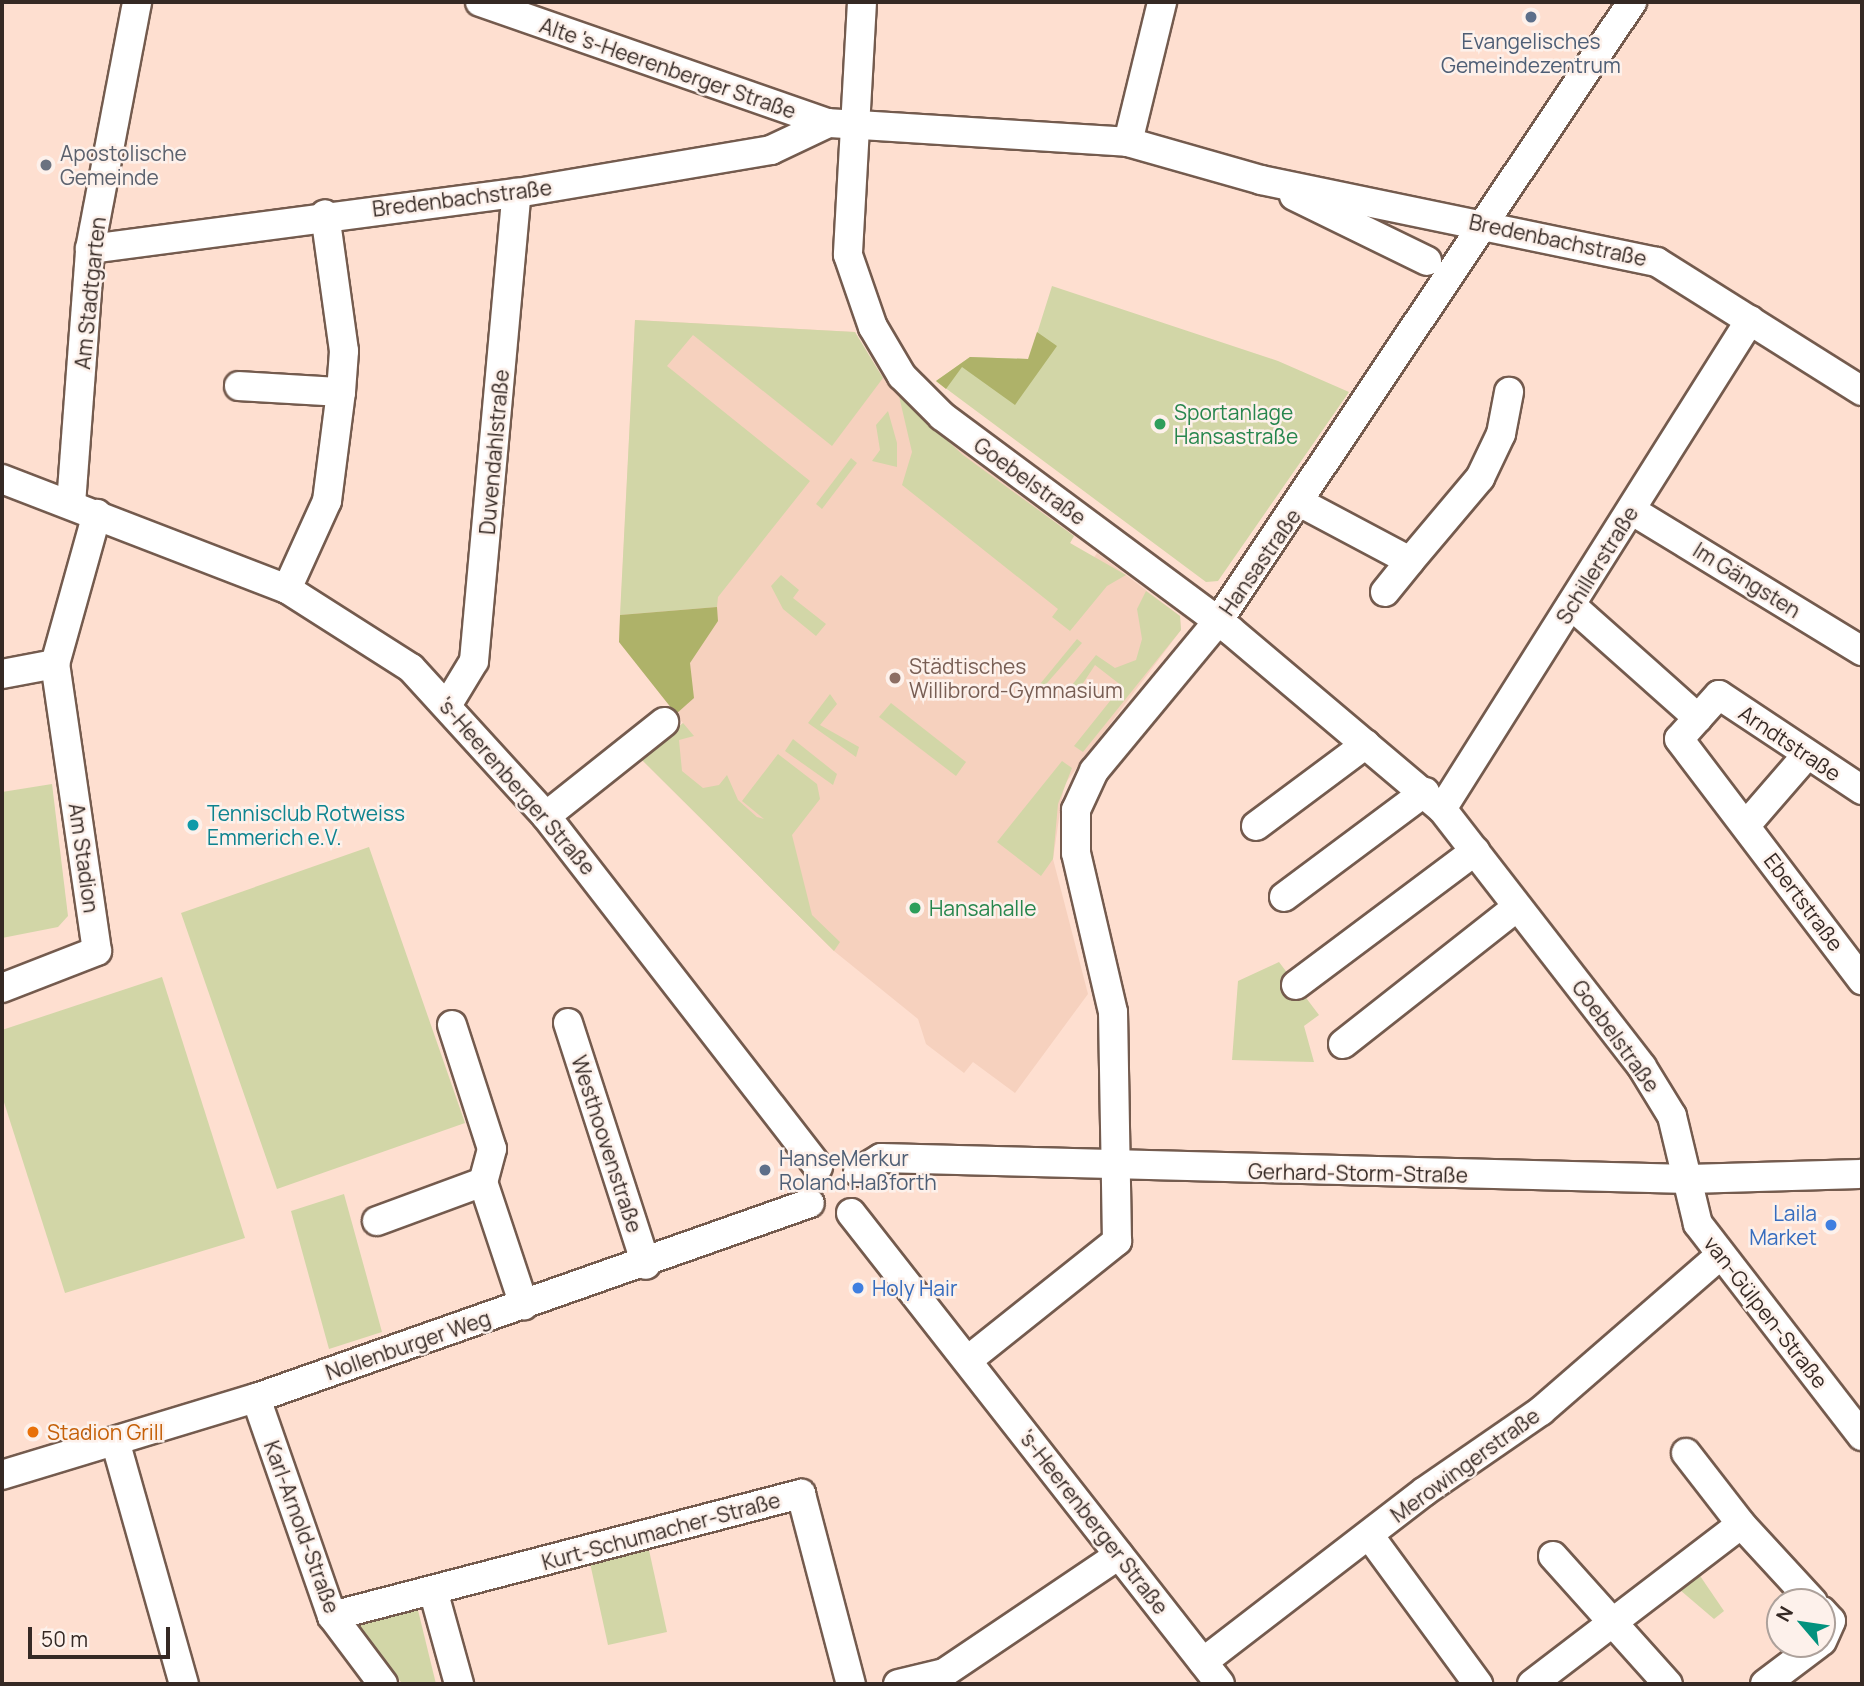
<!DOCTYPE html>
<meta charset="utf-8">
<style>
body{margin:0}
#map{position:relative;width:1864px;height:1686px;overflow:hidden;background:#fedfd0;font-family:Manrope,sans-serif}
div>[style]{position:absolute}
.built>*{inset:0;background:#f6d1be}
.green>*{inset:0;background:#d2d6a7}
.forest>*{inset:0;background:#aeb269}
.roads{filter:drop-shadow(2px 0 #745b4e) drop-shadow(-2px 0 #745b4e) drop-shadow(0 2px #745b4e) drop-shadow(0 -2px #745b4e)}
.minor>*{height:28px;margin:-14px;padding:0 14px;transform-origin:14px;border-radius:14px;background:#fff}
.dots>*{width:19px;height:19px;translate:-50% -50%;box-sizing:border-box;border:4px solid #fdf1eb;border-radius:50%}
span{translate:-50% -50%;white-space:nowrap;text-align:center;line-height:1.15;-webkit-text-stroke:5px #fdf1eb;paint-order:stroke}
.service-label{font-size:21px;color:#4e5e75}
.left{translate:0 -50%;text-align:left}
.street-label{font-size:21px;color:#352924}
.worship-label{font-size:21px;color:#5b616d}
.leisure-label{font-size:21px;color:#27864d}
.education-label{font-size:21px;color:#785e54}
.culture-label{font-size:21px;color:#0d838f}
.shop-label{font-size:21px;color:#366cbe}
.right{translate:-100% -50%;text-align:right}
.food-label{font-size:21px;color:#c56008}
.frame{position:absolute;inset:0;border:4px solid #352924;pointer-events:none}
.north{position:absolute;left:1766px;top:1588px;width:70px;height:70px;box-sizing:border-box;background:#fdf1eb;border:2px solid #ada19b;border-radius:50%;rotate:299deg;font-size:19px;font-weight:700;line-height:28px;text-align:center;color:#352924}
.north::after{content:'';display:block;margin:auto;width:24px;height:32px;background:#03927e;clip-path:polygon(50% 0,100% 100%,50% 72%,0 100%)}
.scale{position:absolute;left:28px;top:1627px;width:142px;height:32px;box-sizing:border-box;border:4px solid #352924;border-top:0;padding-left:9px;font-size:21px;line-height:24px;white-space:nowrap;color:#352924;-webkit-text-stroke:5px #fdf1eb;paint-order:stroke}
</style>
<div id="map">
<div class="built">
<div style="clip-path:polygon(635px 320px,855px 332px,872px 364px,928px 426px,1074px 536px,1070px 543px,1093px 559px,1097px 553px,1180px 616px,1181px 630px,1064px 785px,1053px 859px,1088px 994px,1015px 1093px,973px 1062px,964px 1073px,926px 1044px,918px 1019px,834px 951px,642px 760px,683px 723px,619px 642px)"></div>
</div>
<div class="green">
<div style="clip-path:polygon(1052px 286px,1278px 361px,1349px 392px,1218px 581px,1206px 582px,936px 381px,970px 357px,1029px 359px)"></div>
<div style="clip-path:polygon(635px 320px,855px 332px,883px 378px,832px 446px,693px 335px,667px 366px,810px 481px,718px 597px,717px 607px,620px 615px)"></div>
<div style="clip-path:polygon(899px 396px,963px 455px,1074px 536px,1070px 543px,1126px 575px,1107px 586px,1070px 631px,1052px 617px,1058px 609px,902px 485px,912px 452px)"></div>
<div style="clip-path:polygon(888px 411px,897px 443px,897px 467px,872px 461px,880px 450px,876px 425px)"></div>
<div style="clip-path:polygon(851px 458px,857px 463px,822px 509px,816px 504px)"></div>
<div style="clip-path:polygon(781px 575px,799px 590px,793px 598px,826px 624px,816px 636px,783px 609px,771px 586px)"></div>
<div style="clip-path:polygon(1146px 591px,1180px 616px,1181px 630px,1083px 752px,1074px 746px,1122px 686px,1095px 665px,1076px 694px,1068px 690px,1096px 655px,1115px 668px,1136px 660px,1142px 639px,1137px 609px)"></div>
<div style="clip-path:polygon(1077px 639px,1082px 643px,1034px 698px,1031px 695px)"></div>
<div style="clip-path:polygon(830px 694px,837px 704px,820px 725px,859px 747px,856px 757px,808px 723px)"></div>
<div style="clip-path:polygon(891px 703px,966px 762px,956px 776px,879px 717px)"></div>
<div style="clip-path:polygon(683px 723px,694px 736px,679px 740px,682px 771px,703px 788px,719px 785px,727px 775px,738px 800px,757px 817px,764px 819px,742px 801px,778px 754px,817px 784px,820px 799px,792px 835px,812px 915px,840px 942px,834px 951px,642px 760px)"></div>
<div style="clip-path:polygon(793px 739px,837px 774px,833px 785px,785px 751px)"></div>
<div style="clip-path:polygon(1062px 761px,1072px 768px,1058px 804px,1053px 859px,1041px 876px,997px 842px)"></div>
<div style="clip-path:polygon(52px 784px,68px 916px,58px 927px,2px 938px,2px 792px)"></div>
<div style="clip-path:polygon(369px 847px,465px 1123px,277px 1189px,181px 913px)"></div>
<div style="clip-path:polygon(1279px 962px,1319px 1015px,1304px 1026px,1314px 1062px,1232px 1060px,1238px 981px)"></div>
<div style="clip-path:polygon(162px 977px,245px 1238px,65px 1293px,2px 1096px,2px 1030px)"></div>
<div style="clip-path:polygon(344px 1194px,382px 1332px,329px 1349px,291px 1211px)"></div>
<div style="clip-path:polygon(647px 1541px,667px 1632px,608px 1645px,588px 1554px)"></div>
<div style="clip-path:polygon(1694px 1567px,1724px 1611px,1714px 1619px,1673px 1584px)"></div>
<div style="clip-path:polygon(417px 1606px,436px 1684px,403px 1684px,362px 1640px,359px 1624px,366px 1615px)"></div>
</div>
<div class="forest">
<div style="clip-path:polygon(1037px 332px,1057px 346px,1015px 405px,962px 367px,946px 389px,936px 381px,970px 357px,1028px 359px)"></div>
<div style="clip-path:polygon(717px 607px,718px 621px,690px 663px,694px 698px,676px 714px,619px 642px,620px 615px)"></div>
</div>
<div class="roads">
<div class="minor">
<div style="left:480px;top:2px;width:368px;rotate:19.2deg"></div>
<div style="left:828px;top:123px;width:301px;rotate:3.6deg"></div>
<div style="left:1128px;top:142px;width:138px;rotate:15.9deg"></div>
<div style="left:1261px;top:180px;width:404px;rotate:11.7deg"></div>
<div style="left:1657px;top:262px;width:242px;rotate:32.2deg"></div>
<div style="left:862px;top:2px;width:253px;rotate:93.2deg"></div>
<div style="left:848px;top:255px;width:76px;rotate:70.9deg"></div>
<div style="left:873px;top:327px;width:57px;rotate:59.4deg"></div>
<div style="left:902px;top:376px;width:57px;rotate:45deg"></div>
<div style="left:942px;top:416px;width:359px;rotate:36.6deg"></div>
<div style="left:1230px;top:630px;width:277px;rotate:40.2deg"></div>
<div style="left:1442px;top:809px;width:326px;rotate:52.2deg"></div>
<div style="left:1642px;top:1067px;width:57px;rotate:58.5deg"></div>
<div style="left:1672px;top:1116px;width:111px;rotate:76.5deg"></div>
<div style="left:1698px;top:1224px;width:268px;rotate:52.3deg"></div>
<div style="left:1128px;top:142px;width:144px;rotate:-76.3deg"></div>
<div style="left:1294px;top:196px;width:148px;rotate:26deg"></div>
<div style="left:90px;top:249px;width:431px;rotate:-7.5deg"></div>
<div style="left:517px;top:193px;width:258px;rotate:-9.6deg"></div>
<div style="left:771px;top:150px;width:63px;rotate:-25.3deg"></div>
<div style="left:239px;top:386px;width:102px;rotate:3.4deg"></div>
<div style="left:2px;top:479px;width:305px;rotate:21.1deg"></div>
<div style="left:287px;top:589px;width:147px;rotate:32.5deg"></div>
<div style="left:411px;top:668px;width:200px;rotate:47.6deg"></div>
<div style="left:546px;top:816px;width:444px;rotate:52.2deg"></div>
<div style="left:1301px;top:503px;width:123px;rotate:28deg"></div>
<div style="left:1410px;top:561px;width:109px;rotate:-49.9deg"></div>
<div style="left:1480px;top:478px;width:49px;rotate:-64.5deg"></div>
<div style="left:1501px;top:434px;width:43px;rotate:-79.2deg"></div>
<div style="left:71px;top:504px;width:256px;rotate:-85.7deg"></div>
<div style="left:90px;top:249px;width:251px;rotate:-79.2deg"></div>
<div style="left:1631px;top:510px;width:271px;rotate:31.4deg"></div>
<div style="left:287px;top:589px;width:97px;rotate:-65.6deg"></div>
<div style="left:327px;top:501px;width:110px;rotate:-82.7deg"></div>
<div style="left:341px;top:392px;width:41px;rotate:-85.8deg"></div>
<div style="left:344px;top:351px;width:138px;rotate:-97.9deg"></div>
<div style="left:1385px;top:592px;width:40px;rotate:-51deg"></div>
<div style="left:1571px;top:605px;width:170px;rotate:41.7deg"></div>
<div style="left:1698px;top:718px;width:31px;rotate:-48deg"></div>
<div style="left:1719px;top:695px;width:172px;rotate:33.6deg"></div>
<div style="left:2px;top:674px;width:54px;rotate:-10.7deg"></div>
<div style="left:448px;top:704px;width:50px;rotate:-58.8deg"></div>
<div style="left:474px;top:661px;width:470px;rotate:-84.8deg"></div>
<div style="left:1698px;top:718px;width:28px;rotate:132deg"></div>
<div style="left:1679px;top:739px;width:303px;rotate:52.8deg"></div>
<div style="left:1442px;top:809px;width:578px;rotate:-57.79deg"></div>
<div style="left:546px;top:816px;width:151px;rotate:-38.5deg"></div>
<div style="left:1747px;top:824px;width:90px;rotate:-49.1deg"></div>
<div style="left:1256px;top:826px;width:137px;rotate:-36.7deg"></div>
<div style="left:1284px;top:897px;width:176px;rotate:-36.7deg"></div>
<div style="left:1296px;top:985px;width:224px;rotate:-36.8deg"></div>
<div style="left:2px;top:988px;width:102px;rotate:-21.3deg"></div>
<div style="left:97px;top:951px;width:290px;rotate:-98.3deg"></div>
<div style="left:55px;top:664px;width:156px;rotate:-74.4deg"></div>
<div style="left:568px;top:1023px;width:254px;rotate:72.1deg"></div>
<div style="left:452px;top:1025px;width:130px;rotate:72.1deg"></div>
<div style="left:492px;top:1149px;width:34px;rotate:105deg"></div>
<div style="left:483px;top:1182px;width:130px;rotate:71.6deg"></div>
<div style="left:1343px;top:1044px;width:221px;rotate:-38.2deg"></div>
<div style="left:858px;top:1172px;width:27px;rotate:-31deg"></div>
<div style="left:881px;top:1158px;width:808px;rotate:1.49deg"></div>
<div style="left:1689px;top:1179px;width:173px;rotate:-1.7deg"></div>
<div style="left:851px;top:1213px;width:598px;rotate:51.92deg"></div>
<div style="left:377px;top:1221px;width:113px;rotate:-20.2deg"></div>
<div style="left:968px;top:1360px;width:191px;rotate:-38.6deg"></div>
<div style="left:1117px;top:1241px;width:229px;rotate:-91deg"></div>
<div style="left:1113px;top:1012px;width:163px;rotate:-103.1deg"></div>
<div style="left:1076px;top:853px;width:43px;rotate:-90deg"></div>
<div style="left:1076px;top:810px;width:43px;rotate:-65.2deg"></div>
<div style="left:1094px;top:771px;width:195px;rotate:-50.4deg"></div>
<div style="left:1218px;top:621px;width:745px;rotate:-56.22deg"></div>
<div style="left:256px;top:1398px;width:231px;rotate:70.8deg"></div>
<div style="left:332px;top:1616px;width:85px;rotate:53.1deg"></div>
<div style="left:116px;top:1444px;width:249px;rotate:74.2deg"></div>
<div style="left:1686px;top:1453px;width:90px;rotate:52.2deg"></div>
<div style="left:2px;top:1475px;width:265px;rotate:-16.9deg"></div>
<div style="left:256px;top:1398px;width:587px;rotate:-19.39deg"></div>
<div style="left:1369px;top:1535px;width:185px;rotate:53.8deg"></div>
<div style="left:1553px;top:1556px;width:172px;rotate:48.1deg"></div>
<div style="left:433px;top:1590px;width:98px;rotate:74.5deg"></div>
<div style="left:1822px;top:1611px;width:13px;rotate:48deg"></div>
<div style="left:1831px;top:1621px;width:22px;rotate:114deg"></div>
<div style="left:332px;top:1616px;width:485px;rotate:-14.6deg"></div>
<div style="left:801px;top:1494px;width:196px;rotate:75.3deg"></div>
<div style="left:1203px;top:1662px;width:280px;rotate:-37.6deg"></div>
<div style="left:1425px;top:1491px;width:141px;rotate:-34.6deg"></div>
<div style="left:1541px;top:1411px;width:236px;rotate:-41deg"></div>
<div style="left:898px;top:1684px;width:47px;rotate:-13.4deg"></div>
<div style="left:944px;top:1673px;width:211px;rotate:-34deg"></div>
<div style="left:1532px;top:1684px;width:263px;rotate:-37.4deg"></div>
<div style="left:1741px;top:1524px;width:106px;rotate:47.3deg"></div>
<div style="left:1765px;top:1684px;width:66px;rotate:-37deg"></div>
</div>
</div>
<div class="dots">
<div style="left:1531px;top:17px;background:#5c6f8a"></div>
<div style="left:46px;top:165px;background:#6b7280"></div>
<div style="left:1160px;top:424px;background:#2e9e5b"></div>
<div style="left:895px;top:678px;background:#8d6e63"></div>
<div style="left:193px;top:825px;background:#0f9aa8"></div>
<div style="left:915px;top:908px;background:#2e9e5b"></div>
<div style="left:765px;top:1170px;background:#5c6f8a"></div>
<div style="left:1831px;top:1225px;background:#3f7fe0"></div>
<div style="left:858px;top:1288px;background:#3f7fe0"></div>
<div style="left:33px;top:1432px;background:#e8710a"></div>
</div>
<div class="service-label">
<span style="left:1531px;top:53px">Evangelisches<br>Gemeindezentrum</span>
<span class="left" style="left:779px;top:1170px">HanseMerkur<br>Roland Haßforth</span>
</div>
<div class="street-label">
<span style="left:668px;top:68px;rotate:19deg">Alte 's-Heerenberger Straße</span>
<span style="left:462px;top:198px;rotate:-7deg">Bredenbachstraße</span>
<span style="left:1558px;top:240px;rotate:12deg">Bredenbachstraße</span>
<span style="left:90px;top:293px;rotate:-84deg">Am Stadtgarten</span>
<span style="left:494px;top:452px;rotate:-85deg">Duvendahlstraße</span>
<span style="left:1030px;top:481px;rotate:36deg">Goebelstraße</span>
<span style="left:1260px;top:562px;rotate:-55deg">Hansastraße</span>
<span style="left:1597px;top:565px;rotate:-58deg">Schillerstraße</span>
<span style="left:1747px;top:580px;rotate:32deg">Im Gängsten</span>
<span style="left:1790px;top:743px;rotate:34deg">Arndtstraße</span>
<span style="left:517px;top:786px;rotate:49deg">'s-Heerenberger Straße</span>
<span style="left:84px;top:858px;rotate:82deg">Am Stadion</span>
<span style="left:1804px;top:902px;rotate:53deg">Ebertstraße</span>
<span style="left:1616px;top:1036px;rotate:54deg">Goebelstraße</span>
<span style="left:607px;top:1144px;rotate:72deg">Westhoovenstraße</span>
<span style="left:1358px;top:1173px;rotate:1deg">Gerhard-Storm-Straße</span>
<span style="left:1766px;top:1312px;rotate:52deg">van-Gülpen-Straße</span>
<span style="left:408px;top:1345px;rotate:-19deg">Nollenburger Weg</span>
<span style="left:1465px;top:1465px;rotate:-36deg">Merowingerstraße</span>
<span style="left:1094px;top:1522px;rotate:52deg">'s-Heerenberger Straße</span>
<span style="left:302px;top:1527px;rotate:70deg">Karl-Arnold-Straße</span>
<span style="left:661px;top:1531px;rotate:-15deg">Kurt-Schumacher-Straße</span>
</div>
<div class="worship-label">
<span class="left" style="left:60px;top:165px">Apostolische<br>Gemeinde</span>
</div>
<div class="leisure-label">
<span class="left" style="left:1174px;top:424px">Sportanlage<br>Hansastraße</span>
<span class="left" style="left:929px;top:908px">Hansahalle</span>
</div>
<div class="education-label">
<span class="left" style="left:909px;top:678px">Städtisches<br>Willibrord-Gymnasium</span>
</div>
<div class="culture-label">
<span class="left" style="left:207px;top:825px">Tennisclub Rotweiss<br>Emmerich e.V.</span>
</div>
<div class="shop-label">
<span class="right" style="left:1817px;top:1225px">Laila<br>Market</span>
<span class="left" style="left:872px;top:1288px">Holy Hair</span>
</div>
<div class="food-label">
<span class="left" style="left:47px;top:1432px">Stadion Grill</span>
</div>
<div class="frame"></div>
<div class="north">N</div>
<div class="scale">50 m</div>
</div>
